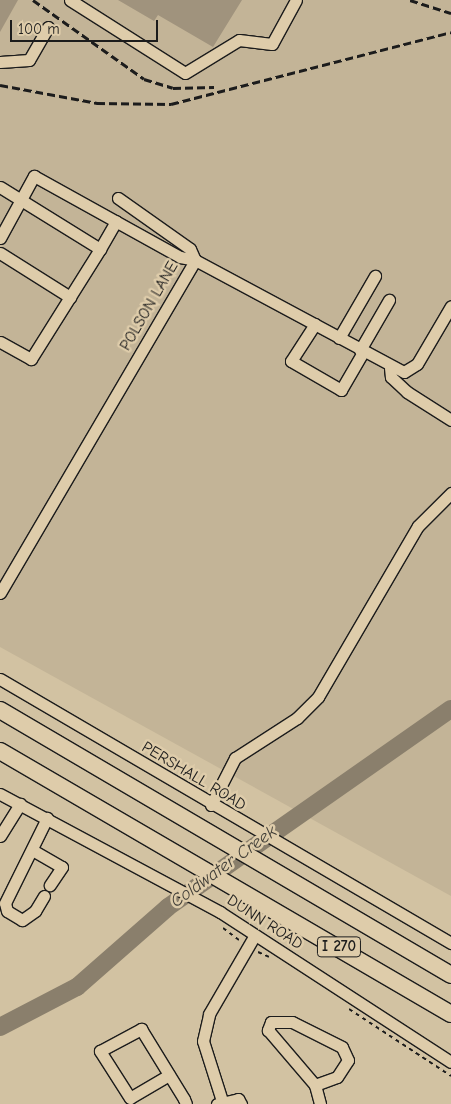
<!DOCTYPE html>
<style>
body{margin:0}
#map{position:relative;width:451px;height:1104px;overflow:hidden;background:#d2c2a2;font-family:"Comic Neue",sans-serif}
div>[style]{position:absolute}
.built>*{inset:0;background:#c3b497}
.river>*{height:18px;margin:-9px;padding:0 9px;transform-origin:9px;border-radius:9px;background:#8a7f6c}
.building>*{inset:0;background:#a0937d}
.path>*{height:2px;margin-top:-1px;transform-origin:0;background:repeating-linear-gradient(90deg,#1c1c1c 0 4px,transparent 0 8px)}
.roads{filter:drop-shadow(1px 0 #1c1c1c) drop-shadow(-1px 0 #1c1c1c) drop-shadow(0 1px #1c1c1c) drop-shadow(0 -1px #1c1c1c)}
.minor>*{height:11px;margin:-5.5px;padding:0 5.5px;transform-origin:5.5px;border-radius:5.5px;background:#deccaa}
.highway>*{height:16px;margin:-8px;padding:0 8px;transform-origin:8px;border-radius:8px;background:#deccaa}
.rail>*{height:3px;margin-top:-1.5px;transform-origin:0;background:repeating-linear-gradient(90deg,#1c1c1c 0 8px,transparent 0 12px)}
span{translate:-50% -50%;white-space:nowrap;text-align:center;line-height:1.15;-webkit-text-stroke:5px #deccaa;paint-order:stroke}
.shield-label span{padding:1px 4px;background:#deccaa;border:1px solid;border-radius:4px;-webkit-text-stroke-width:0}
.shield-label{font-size:15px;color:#1c1c1c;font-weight:700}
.street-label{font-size:16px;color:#1c1c1c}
.water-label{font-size:18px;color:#423f38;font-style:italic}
.scale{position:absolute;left:10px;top:20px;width:148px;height:22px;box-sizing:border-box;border:2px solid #1c1c1c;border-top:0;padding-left:6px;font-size:15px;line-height:18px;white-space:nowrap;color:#1c1c1c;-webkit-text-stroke:4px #deccaa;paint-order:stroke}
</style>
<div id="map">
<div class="built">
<div style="clip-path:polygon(0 0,451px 0,451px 896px,0 647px)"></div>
</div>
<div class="river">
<div style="left:0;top:1027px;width:87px;rotate:-27.5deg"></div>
<div style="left:77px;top:987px;width:121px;rotate:-41.3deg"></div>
<div style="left:168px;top:907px;width:345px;rotate:-35deg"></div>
</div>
<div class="building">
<div style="clip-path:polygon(0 0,18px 0,0 32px)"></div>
<div style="clip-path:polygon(118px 0,242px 0,213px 47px,158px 15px,154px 21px)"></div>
</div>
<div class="path">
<div style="left:223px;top:928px;width:20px;rotate:37deg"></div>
<div style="left:258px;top:952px;width:12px;rotate:24deg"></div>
<div style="left:349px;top:1009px;width:122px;rotate:33.3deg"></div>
</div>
<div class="roads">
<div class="minor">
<div style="left:70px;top:0;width:136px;rotate:32.4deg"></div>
<div style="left:185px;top:73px;width:63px;rotate:-31.4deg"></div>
<div style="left:239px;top:40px;width:33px;rotate:7deg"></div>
<div style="left:272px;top:44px;width:50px;rotate:-61.4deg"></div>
<div style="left:0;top:62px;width:29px;rotate:-4deg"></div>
<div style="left:29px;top:60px;width:38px;rotate:-60deg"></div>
<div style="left:0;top:187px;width:118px;rotate:31.8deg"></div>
<div style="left:100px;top:249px;width:130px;rotate:122.1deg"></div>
<div style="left:31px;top:359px;width:35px;rotate:-151deg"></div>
<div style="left:118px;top:198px;width:88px;rotate:35.3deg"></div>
<div style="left:190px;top:249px;width:12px;rotate:66deg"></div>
<div style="left:0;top:238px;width:71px;rotate:-61.3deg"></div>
<div style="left:34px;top:176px;width:167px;rotate:29deg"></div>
<div style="left:180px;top:257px;width:15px;rotate:11deg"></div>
<div style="left:100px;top:249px;width:32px;rotate:-60deg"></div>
<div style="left:0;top:253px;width:83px;rotate:32.2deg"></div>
<div style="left:315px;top:324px;width:44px;rotate:123deg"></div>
<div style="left:291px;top:361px;width:58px;rotate:30.1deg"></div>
<div style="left:341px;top:390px;width:44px;rotate:-59.9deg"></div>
<div style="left:339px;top:338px;width:72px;rotate:-59.9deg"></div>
<div style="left:360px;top:350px;width:58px;rotate:-59.9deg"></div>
<div style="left:390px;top:368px;width:9px;rotate:84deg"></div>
<div style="left:391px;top:377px;width:22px;rotate:43deg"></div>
<div style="left:407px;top:392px;width:52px;rotate:32.5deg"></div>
<div style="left:0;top:593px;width:386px;rotate:-59.6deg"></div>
<div style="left:195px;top:260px;width:237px;rotate:28.2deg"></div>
<div style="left:404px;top:372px;width:15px;rotate:-32deg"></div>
<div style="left:417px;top:364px;width:67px;rotate:-59.6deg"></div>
<div style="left:0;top:679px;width:523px;rotate:30.34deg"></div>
<div style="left:0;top:794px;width:250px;rotate:28.2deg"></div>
<div style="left:220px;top:912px;width:275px;rotate:33deg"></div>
<div style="left:211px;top:805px;width:53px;rotate:-62.9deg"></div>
<div style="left:235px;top:758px;width:74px;rotate:-32.8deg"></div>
<div style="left:297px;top:718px;width:30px;rotate:-45deg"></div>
<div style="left:318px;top:697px;width:198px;rotate:-59.7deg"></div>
<div style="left:418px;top:526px;width:47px;rotate:-45deg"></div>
<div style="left:0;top:836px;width:38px;rotate:-58deg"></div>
<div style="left:34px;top:851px;width:32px;rotate:30deg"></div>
<div style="left:62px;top:867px;width:22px;rotate:124deg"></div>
<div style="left:44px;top:896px;width:17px;rotate:121deg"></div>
<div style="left:35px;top:911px;width:16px;rotate:145deg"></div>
<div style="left:22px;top:920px;width:17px;rotate:-149deg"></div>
<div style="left:7px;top:911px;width:8px;rotate:-104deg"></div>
<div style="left:5px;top:903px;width:95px;rotate:-63.7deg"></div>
<div style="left:169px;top:1075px;width:45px;rotate:149.5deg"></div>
<div style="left:130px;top:1098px;width:56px;rotate:-122.6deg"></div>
<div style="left:100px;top:1051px;width:47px;rotate:-28.2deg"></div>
<div style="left:141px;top:1029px;width:82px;rotate:58.4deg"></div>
<div style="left:184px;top:1099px;width:5px;rotate:68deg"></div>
<div style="left:315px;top:1085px;width:23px;rotate:-20deg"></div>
<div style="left:337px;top:1077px;width:20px;rotate:-57deg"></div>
<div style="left:348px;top:1060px;width:14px;rotate:-115deg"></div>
<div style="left:342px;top:1047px;width:56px;rotate:-153.4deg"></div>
<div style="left:292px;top:1022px;width:21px;rotate:180deg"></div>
<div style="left:271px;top:1022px;width:9px;rotate:111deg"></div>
<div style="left:268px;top:1030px;width:72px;rotate:49.5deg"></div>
<div style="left:315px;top:1085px;width:20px;rotate:75deg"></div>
<div style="left:217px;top:1104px;width:22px;rotate:-13deg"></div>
<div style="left:238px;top:1099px;width:6px;rotate:59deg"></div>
<div style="left:223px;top:1104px;width:66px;rotate:-107.6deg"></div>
<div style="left:203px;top:1041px;width:28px;rotate:-77deg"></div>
<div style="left:209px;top:1014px;width:91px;rotate:-59.8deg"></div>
</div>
<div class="highway">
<div style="left:0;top:710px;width:523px;rotate:30.44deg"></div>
<div style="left:0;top:751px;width:522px;rotate:30.25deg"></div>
</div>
</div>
<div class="rail">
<div style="left:33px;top:0;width:136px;rotate:35.4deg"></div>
<div style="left:144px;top:79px;width:30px;rotate:17deg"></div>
<div style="left:173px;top:88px;width:41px;rotate:-1.4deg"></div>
<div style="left:410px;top:0;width:43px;rotate:17.6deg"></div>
<div style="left:0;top:85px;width:99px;rotate:10.5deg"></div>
<div style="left:97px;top:103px;width:74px;rotate:0.8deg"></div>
<div style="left:171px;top:104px;width:289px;rotate:-14.4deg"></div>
</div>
<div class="shield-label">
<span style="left:339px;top:947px">I 270</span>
</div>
<div class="street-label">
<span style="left:149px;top:306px;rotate:-60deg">POLSON LANE</span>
<span style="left:194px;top:776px;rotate:31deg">PERSHALL ROAD</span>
<span style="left:265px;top:922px;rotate:33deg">DUNN ROAD</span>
</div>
<div class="water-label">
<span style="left:224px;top:867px;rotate:-36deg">Coldwater Creek</span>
</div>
<div class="scale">100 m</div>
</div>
